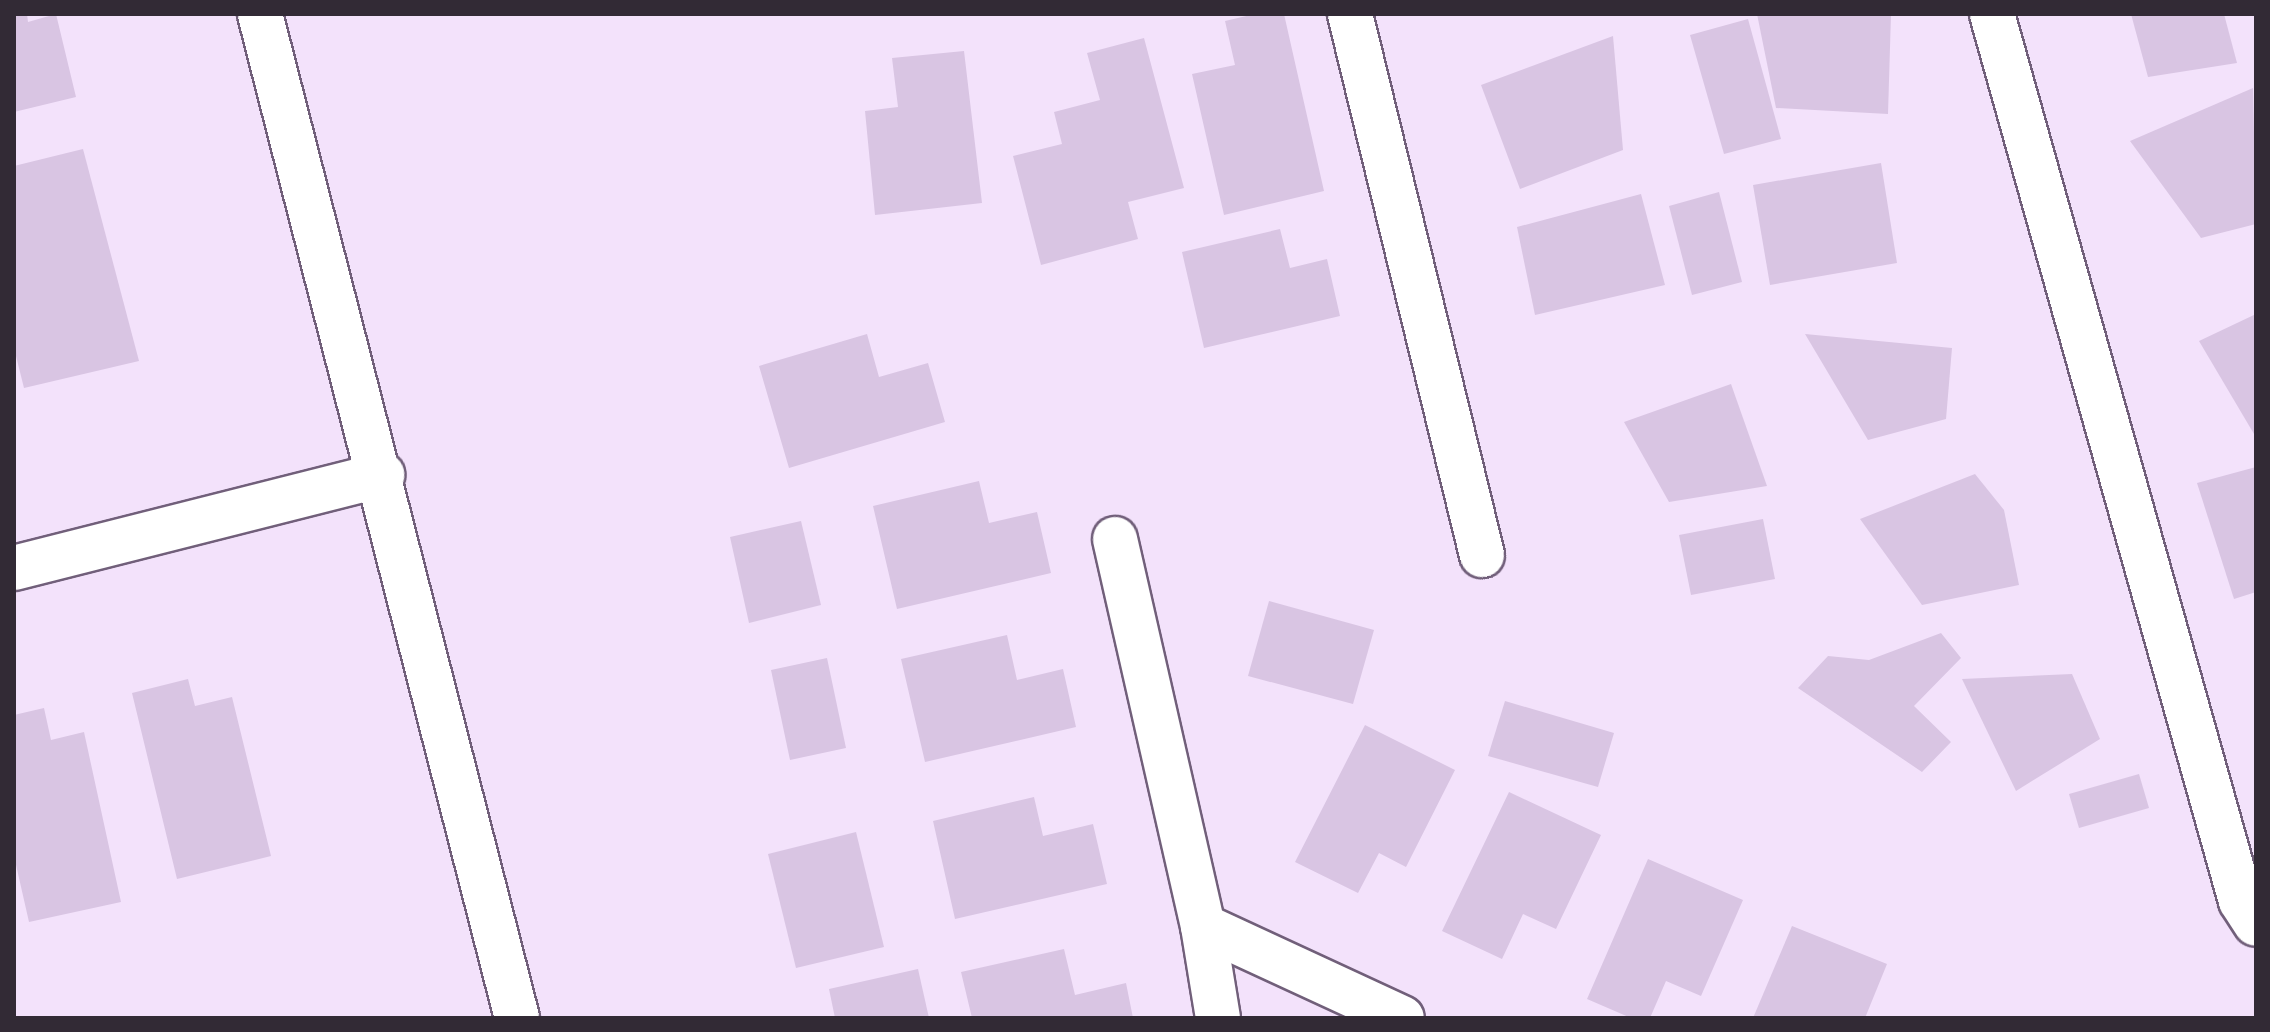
<!DOCTYPE html>
<style>
body{margin:0}
#map{position:relative;width:2270px;height:1032px;overflow:hidden;background:#f3e2fb;font-family:"IBM Plex Sans",sans-serif}
div>[style]{position:absolute}
.building>*{inset:0;background:#d9c5e3}
.roads{filter:drop-shadow(2px 0 #715f7a) drop-shadow(-2px 0 #715f7a) drop-shadow(0 2px #715f7a) drop-shadow(0 -2px #715f7a)}
.street>*{height:44px;margin:-22px;padding:0 22px;transform-origin:22px;border-radius:22px;background:#fff}
.secondary>*{height:44px;margin:-22px;padding:0 22px;transform-origin:22px;border-radius:22px;background:#fff}
span{translate:-50% -50%;white-space:nowrap;text-align:center;line-height:1.15;-webkit-text-stroke:6px #fff;paint-order:stroke}
.frame{position:absolute;inset:0;border:16px solid #322a35;pointer-events:none}
</style>
<div id="map">
<div class="building">
<div style="clip-path:polygon(14px 14px,27px 14px,28px 22px,56px 14px,76px 97px,14px 112px)"></div>
<div style="clip-path:polygon(1255px 14px,1284px 14px,1324px 191px,1224px 215px,1192px 74px,1235px 65px,1225px 21px)"></div>
<div style="clip-path:polygon(1757px 14px,1891px 14px,1888px 114px,1776px 108px)"></div>
<div style="clip-path:polygon(2131px 14px,2224px 14px,2237px 63px,2148px 77px)"></div>
<div style="clip-path:polygon(1748px 19px,1781px 139px,1724px 154px,1690px 35px)"></div>
<div style="clip-path:polygon(1613px 36px,1623px 150px,1520px 189px,1481px 85px)"></div>
<div style="clip-path:polygon(1144px 38px,1184px 188px,1128px 202px,1138px 239px,1041px 265px,1013px 156px,1062px 144px,1054px 112px,1100px 100px,1087px 53px)"></div>
<div style="clip-path:polygon(964px 51px,982px 203px,875px 215px,865px 111px,898px 107px,892px 58px)"></div>
<div style="clip-path:polygon(2253px 88px,2256px 224px,2201px 238px,2130px 141px)"></div>
<div style="clip-path:polygon(83px 149px,139px 361px,24px 388px,14px 348px,14px 166px)"></div>
<div style="clip-path:polygon(1881px 163px,1897px 263px,1770px 285px,1753px 185px)"></div>
<div style="clip-path:polygon(1719px 192px,1742px 282px,1692px 295px,1669px 206px)"></div>
<div style="clip-path:polygon(1641px 194px,1665px 285px,1535px 315px,1517px 227px)"></div>
<div style="clip-path:polygon(1280px 229px,1290px 268px,1327px 259px,1340px 316px,1204px 348px,1182px 252px)"></div>
<div style="clip-path:polygon(2256px 314px,2256px 432px,2254px 434px,2199px 341px)"></div>
<div style="clip-path:polygon(867px 334px,879px 377px,928px 363px,945px 422px,789px 468px,759px 366px)"></div>
<div style="clip-path:polygon(1805px 334px,1952px 348px,1946px 419px,1868px 440px)"></div>
<div style="clip-path:polygon(1731px 384px,1767px 486px,1669px 502px,1624px 422px)"></div>
<div style="clip-path:polygon(2256px 467px,2256px 592px,2234px 599px,2197px 483px)"></div>
<div style="clip-path:polygon(1975px 474px,2004px 510px,2019px 585px,1922px 605px,1860px 519px)"></div>
<div style="clip-path:polygon(979px 481px,989px 523px,1037px 512px,1051px 573px,897px 609px,873px 506px)"></div>
<div style="clip-path:polygon(1763px 519px,1775px 579px,1691px 595px,1679px 535px)"></div>
<div style="clip-path:polygon(801px 521px,821px 605px,749px 623px,730px 537px)"></div>
<div style="clip-path:polygon(1269px 601px,1374px 630px,1353px 704px,1248px 676px)"></div>
<div style="clip-path:polygon(1941px 633px,1961px 658px,1914px 706px,1951px 742px,1922px 772px,1798px 688px,1828px 656px,1869px 660px)"></div>
<div style="clip-path:polygon(1007px 635px,1017px 680px,1063px 669px,1076px 727px,925px 762px,901px 659px)"></div>
<div style="clip-path:polygon(827px 658px,846px 748px,790px 760px,771px 670px)"></div>
<div style="clip-path:polygon(2072px 674px,2100px 739px,2016px 791px,1962px 679px)"></div>
<div style="clip-path:polygon(188px 679px,195px 706px,232px 697px,271px 856px,177px 879px,132px 693px)"></div>
<div style="clip-path:polygon(1505px 701px,1614px 733px,1598px 787px,1488px 756px)"></div>
<div style="clip-path:polygon(44px 708px,51px 740px,84px 732px,121px 902px,29px 922px,14px 856px,14px 715px)"></div>
<div style="clip-path:polygon(1365px 725px,1455px 770px,1406px 867px,1379px 853px,1358px 893px,1295px 862px)"></div>
<div style="clip-path:polygon(2139px 774px,2149px 808px,2079px 828px,2069px 794px)"></div>
<div style="clip-path:polygon(1509px 792px,1601px 835px,1556px 929px,1523px 914px,1502px 959px,1442px 931px)"></div>
<div style="clip-path:polygon(1034px 797px,1043px 836px,1093px 824px,1107px 884px,955px 919px,933px 821px)"></div>
<div style="clip-path:polygon(856px 832px,884px 947px,796px 968px,768px 854px)"></div>
<div style="clip-path:polygon(1648px 859px,1743px 900px,1701px 996px,1666px 981px,1650px 1018px,1631px 1018px,1587px 999px)"></div>
<div style="clip-path:polygon(1792px 926px,1887px 964px,1865px 1018px,1753px 1018px)"></div>
<div style="clip-path:polygon(1064px 949px,1075px 995px,1126px 983px,1133px 1018px,972px 1018px,961px 972px)"></div>
<div style="clip-path:polygon(918px 969px,929px 1018px,835px 1018px,829px 989px)"></div>
</div>
<div class="roads">
<div class="street">
<div style="left:1350px;top:14px;width:557px;rotate:76.29deg"></div>
<div style="left:1992px;top:14px;width:921px;rotate:74.32deg"></div>
<div style="left:2241px;top:901px;width:27px;rotate:57deg"></div>
<div style="left:1115px;top:539px;width:397px;rotate:77.2deg"></div>
<div style="left:14px;top:568px;width:380px;rotate:-14.2deg"></div>
<div style="left:1218px;top:1018px;width:93px;rotate:-99.3deg"></div>
<div style="left:1203px;top:926px;width:219px;rotate:24.8deg"></div>
</div>
<div class="secondary">
<div style="left:260px;top:14px;width:1036px;rotate:75.64deg"></div>
</div>
</div>
<div class="frame"></div>
</div>
